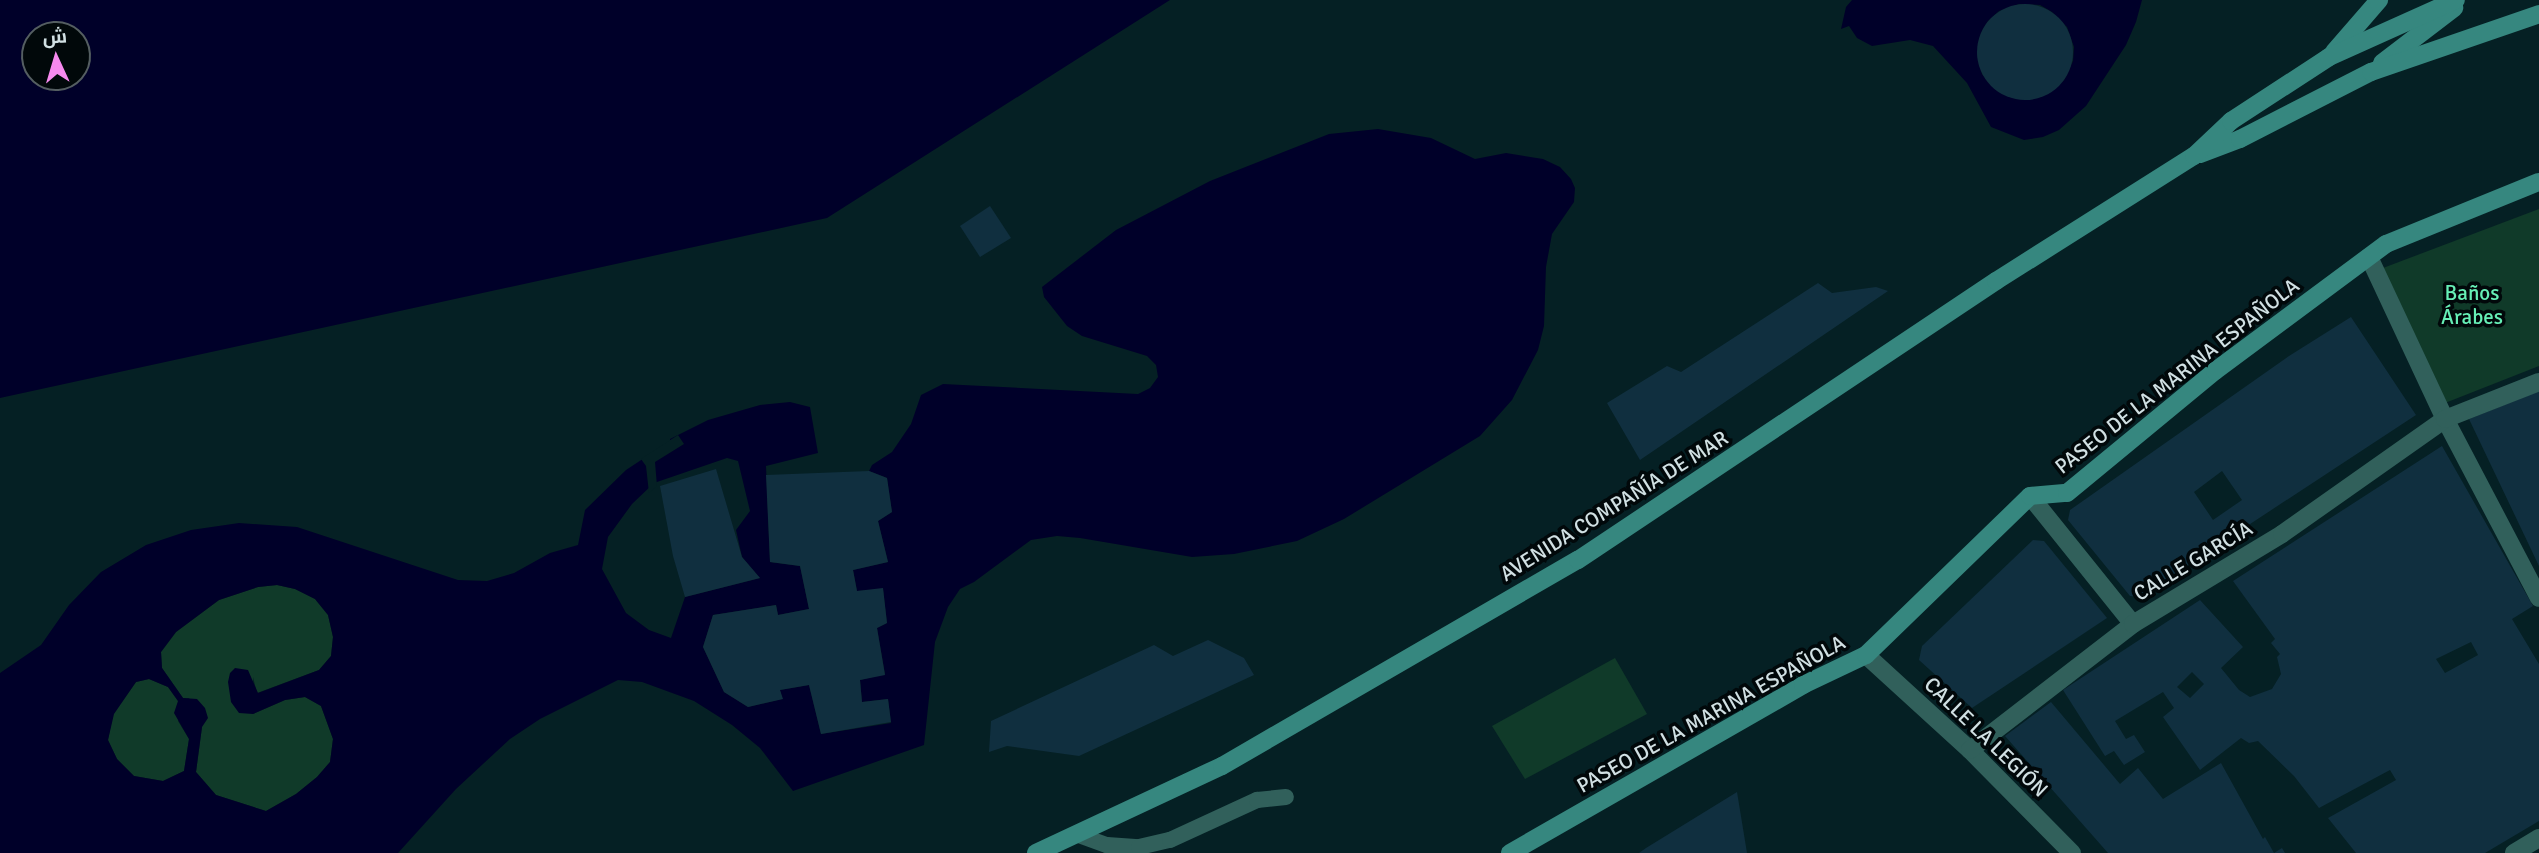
<!DOCTYPE html>
<meta charset="utf-8">
<style>
body{margin:0}
#map{position:relative;width:2539px;height:853px;overflow:hidden;background:#052024;font-family:Signika,Cairo,sans-serif}
div>[style]{position:absolute}
.green>*{inset:0;background:#103a29}
.water>*{inset:0;background:#000029}
.pier>*{inset:0;background:#052024}
.building>*{inset:0;background:#102f3f}
.round{border-radius:50%}
.lane>*{height:16px;margin:-8px;padding:0 8px;transform-origin:8px;border-radius:8px;background:#31605b}
.street>*{height:18px;margin:-9px;padding:0 9px;transform-origin:9px;border-radius:9px;background:#31605b}
.secondary>*{height:18px;margin:-9px;padding:0 9px;transform-origin:9px;border-radius:9px;background:#36877f}
span{translate:-50% -50%;white-space:nowrap;text-align:center;line-height:1.15;-webkit-text-stroke:7px #01080a;paint-order:stroke}
.park-label{font-size:21px;color:#66efb6}
.street-label{font-size:21px;color:#d1e0e3}
.north{position:absolute;left:21px;top:21px;width:70px;height:70px;box-sizing:border-box;background:#01080a;border:2px solid #545e61;border-radius:50%;rotate:356deg;font-size:19px;font-weight:700;line-height:28px;text-align:center;color:#d1e0e3}
.north::after{content:'';display:block;margin:auto;width:24px;height:32px;background:#f689ee;clip-path:polygon(50% 0,100% 100%,50% 72%,0 100%)}
</style>
<div id="map">
<div class="green">
<div style="clip-path:polygon(2539px 209px,2539px 366px,2445px 403px,2383px 268px)"></div>
<div style="clip-path:polygon(277px 585px,295px 589px,315px 599px,328px 615px,333px 637px,331px 656px,319px 670px,257px 693px,253px 677px,253px 714px,285px 700px,305px 697px,321px 706px,333px 739px,330px 762px,317px 777px,296px 794px,266px 811px,216px 795px,196px 772px,202px 727px,189px 698px,183px 698px,162px 668px,161px 652px,176px 632px,219px 600px,258px 587px)"></div>
<div style="clip-path:polygon(1615px 658px,1647px 714px,1525px 779px,1492px 726px)"></div>
<div style="clip-path:polygon(149px 679px,168px 687px,178px 701px,178px 721px,189px 739px,184px 771px,163px 781px,134px 776px,117px 759px,108px 740px,113px 714px,136px 682px)"></div>
</div>
<div class="water">
<div style="clip-path:polygon(evenodd,0 0,1170px 0,827px 218px,0 398px,0 0,35px 35px,77px 35px,77px 77px,35px 77px,35px 35px)"></div>
<div style="clip-path:polygon(evenodd,1852px 0,2142px 0,2136px 22px,2126px 45px,2086px 106px,2059px 130px,2043px 137px,2024px 140px,1991px 127px,1967px 83px,1933px 46px,1910px 40px,1872px 46px,1857px 38px,1849px 26px,1841px 29px,1846px 7px,1852px 0,2019px 4px,2040px 5px,2052px 12px,2067px 27px,2074px 47px,2073px 61px,2064px 80px,2048px 94px,2028px 100px,2007px 96px,1995px 89px,1982px 74px,1977px 54px,1981px 33px,1988px 21px,1999px 11px,2019px 4px)"></div>
<div style="clip-path:polygon(evenodd,1378px 129px,1431px 138px,1475px 159px,1506px 153px,1543px 159px,1560px 167px,1571px 179px,1575px 188px,1574px 202px,1552px 234px,1546px 267px,1544px 326px,1538px 350px,1512px 400px,1480px 436px,1344px 519px,1297px 541px,1234px 554px,1192px 557px,1080px 538px,1057px 536px,1031px 540px,974px 582px,960px 589px,948px 607px,935px 642px,924px 745px,793px 791px,760px 748px,732px 725px,694px 701px,642px 682px,618px 680px,540px 719px,510px 739px,456px 789px,398px 853px,0 853px,0 673px,41px 645px,69px 605px,101px 572px,146px 545px,191px 530px,239px 523px,297px 527px,458px 580px,487px 581px,514px 573px,550px 553px,578px 545px,585px 510px,626px 470px,670px 441px,670px 439px,708px 420px,760px 405px,790px 402px,810px 407px,818px 453px,766px 466px,770px 562px,800px 566px,809px 609px,778px 615px,776px 605px,713px 615px,703px 647px,724px 692px,748px 707px,782px 699px,780px 690px,809px 685px,821px 734px,891px 723px,888px 699px,862px 702px,860px 680px,885px 674px,877px 628px,887px 623px,883px 589px,857px 591px,853px 570px,888px 562px,878px 521px,892px 512px,887px 478px,869px 471px,872px 465px,892px 452px,911px 424px,921px 395px,943px 384px,1138px 394px,1150px 388px,1158px 377px,1156px 365px,1147px 356px,1082px 336px,1067px 326px,1044px 297px,1042px 287px,1116px 230px,1210px 181px,1329px 134px,1378px 129px,727px 458px,738px 461px,750px 511px,736px 530px,742px 557px,760px 578px,685px 597px,671px 638px,649px 630px,626px 613px,602px 569px,608px 537px,632px 504px,654px 483px,727px 458px,1378px 129px,277px 585px,295px 589px,315px 599px,328px 615px,333px 637px,331px 656px,319px 670px,258px 693px,248px 670px,235px 668px,230px 673px,228px 682px,231px 702px,239px 713px,253px 714px,285px 700px,305px 697px,321px 706px,333px 739px,330px 762px,317px 777px,296px 794px,266px 811px,216px 795px,196px 772px,202px 727px,208px 718px,205px 708px,197px 699px,183px 698px,162px 668px,161px 652px,176px 632px,219px 600px,258px 587px,277px 585px,1378px 129px,149px 679px,168px 687px,178px 701px,174px 713px,189px 739px,184px 771px,163px 781px,134px 776px,117px 759px,108px 740px,114px 714px,136px 682px,149px 679px)"></div>
</div>
<div class="pier">
<div style="clip-path:polygon(678px 435px,684px 444px,655px 462px,657px 486px,649px 493px,646px 466px,641px 459px)"></div>
</div>
<div class="building">
<div class="round" style="left:1977px;top:4px;width:96px;height:96px"></div>
<div style="clip-path:polygon(990px 206px,1011px 238px,980px 257px,960px 226px)"></div>
<div style="clip-path:polygon(1818px 283px,1832px 293px,1876px 287px,1888px 291px,1640px 460px,1607px 403px,1667px 366px,1681px 372px)"></div>
<div style="clip-path:polygon(evenodd,2351px 317px,2416px 415px,2139px 597px,2130px 596px,2068px 520px,2070px 510px,2289px 356px,2351px 317px,2222px 471px,2242px 500px,2213px 520px,2194px 492px,2222px 471px)"></div>
<div style="clip-path:polygon(2539px 391px,2539px 566px,2469px 419px)"></div>
<div style="clip-path:polygon(evenodd,2442px 446px,2533px 606px,2512px 619px,2539px 664px,2539px 821px,2485px 853px,2356px 853px,2328px 818px,2396px 780px,2390px 770px,2319px 808px,2294px 776px,2258px 741px,2249px 743px,2241px 738px,2200px 770px,2163px 717px,2174px 708px,2163px 692px,2115px 721px,2126px 739px,2134px 735px,2145px 752px,2124px 765px,2114px 751px,2105px 756px,2063px 690px,2200px 600px,2243px 647px,2221px 668px,2239px 690px,2250px 697px,2272px 689px,2281px 674px,2277px 657px,2280px 654px,2271px 643px,2275px 639px,2233px 581px,2442px 446px,2471px 642px,2478px 655px,2445px 673px,2436px 659px,2471px 642px,2442px 446px,2192px 672px,2204px 684px,2190px 698px,2177px 687px,2192px 672px)"></div>
<div style="clip-path:polygon(716px 469px,742px 557px,760px 578px,685px 597px,673px 556px,660px 486px)"></div>
<div style="clip-path:polygon(869px 471px,887px 478px,892px 512px,878px 521px,888px 562px,853px 570px,857px 591px,883px 588px,887px 623px,877px 628px,885px 675px,860px 680px,862px 702px,888px 699px,891px 722px,821px 734px,809px 685px,780px 690px,783px 699px,748px 707px,724px 692px,703px 647px,713px 615px,776px 605px,778px 615px,809px 609px,800px 566px,770px 562px,766px 475px)"></div>
<div style="clip-path:polygon(2033px 540px,2044px 541px,2107px 618px,1972px 708px,1919px 660px,1922px 646px)"></div>
<div style="clip-path:polygon(1208px 640px,1244px 658px,1254px 675px,1079px 756px,1007px 746px,989px 752px,991px 721px,1154px 645px,1173px 656px)"></div>
<div style="clip-path:polygon(2051px 702px,2120px 784px,2138px 768px,2163px 799px,2221px 763px,2263px 839px,2265px 837px,2274px 853px,2282px 848px,2285px 853px,2108px 853px,2005px 736px)"></div>
<div style="clip-path:polygon(1737px 792px,1747px 853px,1639px 853px,1646px 848px)"></div>
</div>
<div class="lane">
<div style="left:1076px;top:834px;width:33px;rotate:20deg"></div>
<div style="left:1107px;top:845px;width:32px;rotate:4deg"></div>
<div style="left:1139px;top:847px;width:32px;rotate:-13deg"></div>
<div style="left:1170px;top:840px;width:96px;rotate:-24.7deg"></div>
<div style="left:1257px;top:800px;width:29px;rotate:-6deg"></div>
</div>
<div class="street">
<div style="left:2369px;top:257px;width:179px;rotate:64.9deg"></div>
<div style="left:2445px;top:419px;width:202px;rotate:62.3deg"></div>
<div style="left:2030px;top:496px;width:164px;rotate:51.2deg"></div>
<div style="left:1866px;top:655px;width:141px;rotate:42.4deg"></div>
<div style="left:1970px;top:750px;width:145px;rotate:45.3deg"></div>
<div style="left:1970px;top:750px;width:206px;rotate:-37.7deg"></div>
<div style="left:2133px;top:624px;width:174px;rotate:-31.1deg"></div>
<div style="left:2282px;top:534px;width:199px;rotate:-35.2deg"></div>
<div style="left:2445px;top:419px;width:101px;rotate:-21.5deg"></div>
<div style="left:2514px;top:853px;width:29px;rotate:-31deg"></div>
</div>
<div class="secondary">
<div style="left:2334px;top:52px;width:69px;rotate:-49.1deg"></div>
<div style="left:2382px;top:63px;width:91px;rotate:-37.4deg"></div>
<div style="left:2200px;top:154px;width:43px;rotate:-20.6deg"></div>
<div style="left:2240px;top:139px;width:147px;rotate:-27.1deg"></div>
<div style="left:2371px;top:72px;width:178px;rotate:-19deg"></div>
<div style="left:1036px;top:853px;width:205px;rotate:-25.1deg"></div>
<div style="left:1222px;top:766px;width:411px;rotate:-30.1deg"></div>
<div style="left:1578px;top:560px;width:503px;rotate:-33.72deg"></div>
<div style="left:1996px;top:281px;width:234px;rotate:-32.3deg"></div>
<div style="left:2194px;top:156px;width:51px;rotate:-43.4deg"></div>
<div style="left:2231px;top:121px;width:117px;rotate:-33.1deg"></div>
<div style="left:2329px;top:57px;width:139px;rotate:-24.2deg"></div>
<div style="left:1510px;top:853px;width:338px;rotate:-29.8deg"></div>
<div style="left:1803px;top:685px;width:70px;rotate:-25.5deg"></div>
<div style="left:1866px;top:655px;width:228px;rotate:-44.1deg"></div>
<div style="left:2030px;top:496px;width:37px;rotate:-5deg"></div>
<div style="left:2067px;top:493px;width:192px;rotate:-39.5deg"></div>
<div style="left:2215px;top:371px;width:213px;rotate:-36.6deg"></div>
<div style="left:2386px;top:244px;width:165px;rotate:-22.1deg"></div>
</div>
<div class="park-label">
<span style="left:2472px;top:305px">Baños<br>Árabes</span>
</div>
<div class="street-label">
<span style="left:2177px;top:376px;rotate:-38deg">PASEO DE LA MARINA ESPAÑOLA</span>
<span style="left:1614px;top:506px;rotate:-32deg">AVENIDA COMPAÑÍA DE MAR</span>
<span style="left:2193px;top:561px;rotate:-31deg">CALLE GARCÍA</span>
<span style="left:1711px;top:714px;rotate:-29deg">PASEO DE LA MARINA ESPAÑOLA</span>
<span style="left:1986px;top:737px;rotate:44deg">CALLE LA LEGIÓN</span>
</div>
<div class="north">ش</div>
</div>
